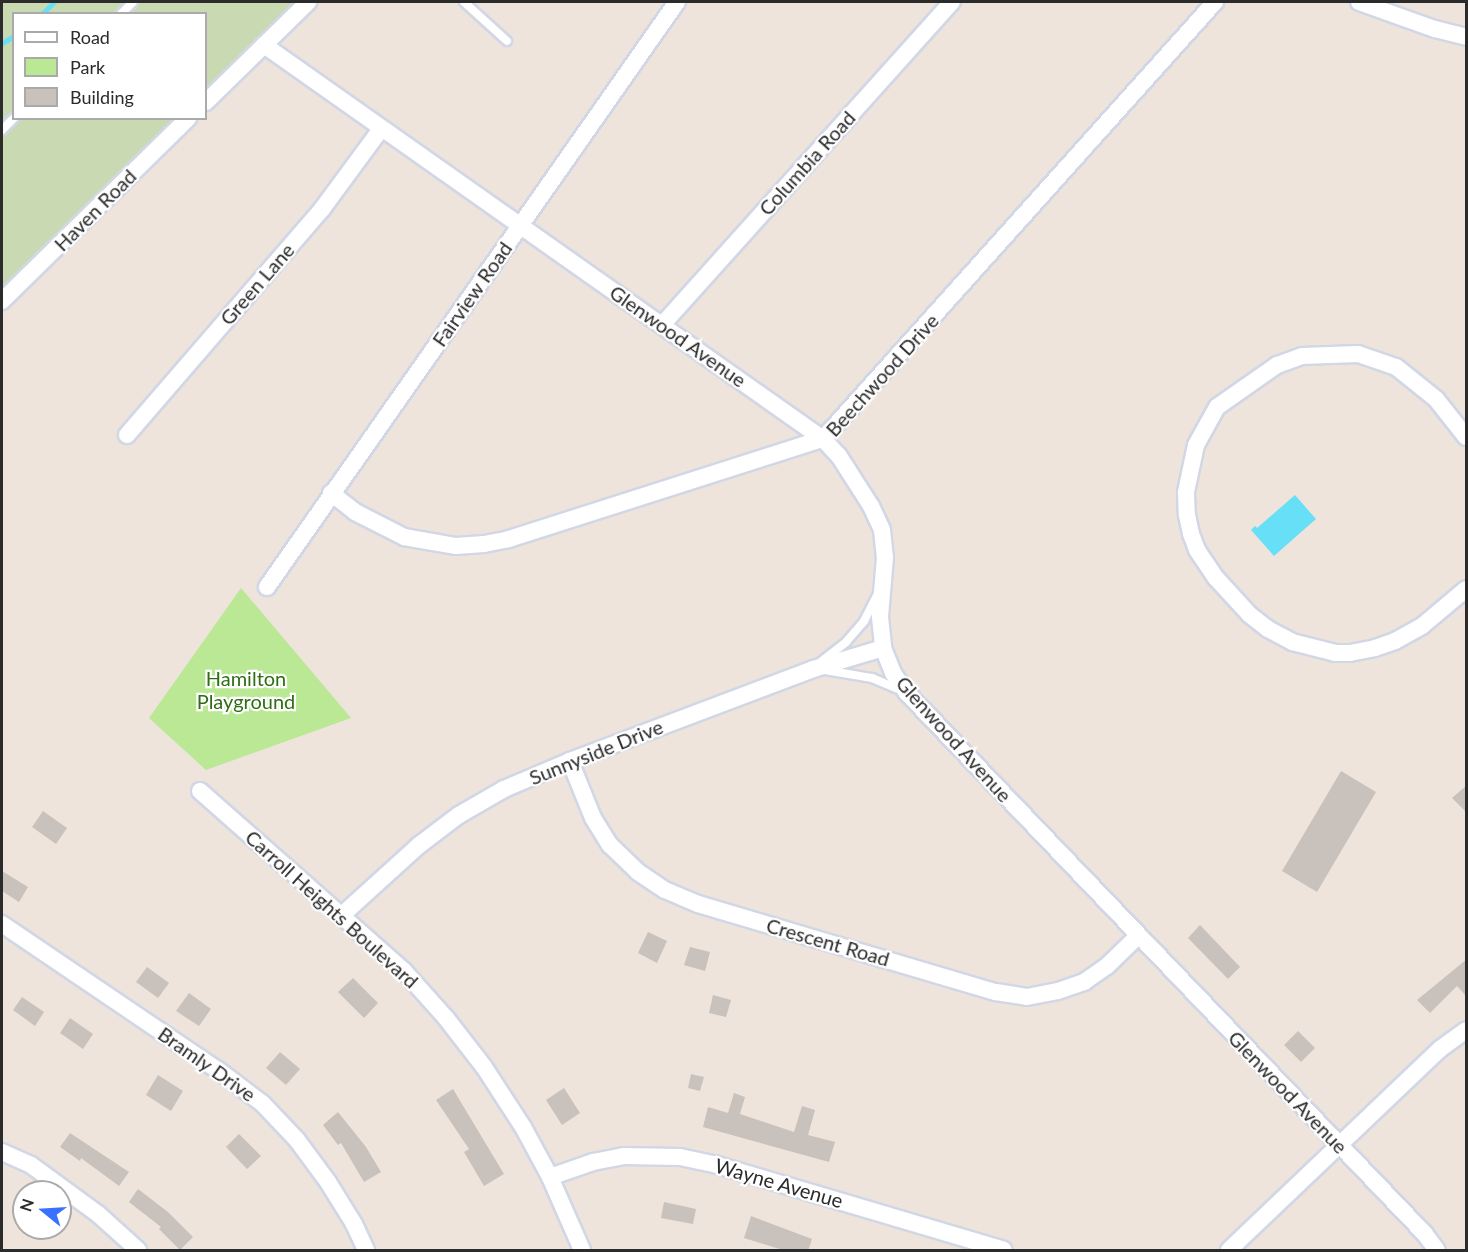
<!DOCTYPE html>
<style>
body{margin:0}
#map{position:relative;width:1468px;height:1252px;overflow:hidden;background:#eee4dc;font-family:Lato,sans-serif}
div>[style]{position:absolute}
.green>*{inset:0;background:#bae894}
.cemetery>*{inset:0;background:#c9d9b2}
.water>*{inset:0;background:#67e0f7}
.stream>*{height:4.5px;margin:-2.25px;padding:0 2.25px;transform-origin:2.25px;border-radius:2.25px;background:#67e0f7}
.building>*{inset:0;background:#c9c1bb}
.roads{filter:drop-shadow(2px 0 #d1d7e5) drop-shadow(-2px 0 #d1d7e5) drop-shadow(0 2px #d1d7e5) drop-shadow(0 -2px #d1d7e5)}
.lane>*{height:8px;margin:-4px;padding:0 4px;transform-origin:4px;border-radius:4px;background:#fff}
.street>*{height:16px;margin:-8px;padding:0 8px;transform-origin:8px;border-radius:8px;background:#fff}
span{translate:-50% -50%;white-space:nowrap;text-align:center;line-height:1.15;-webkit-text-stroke:4.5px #fff;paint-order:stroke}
.street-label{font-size:20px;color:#2b2b2b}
.park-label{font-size:20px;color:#306e15}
.frame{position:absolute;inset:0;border:3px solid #2b2b2b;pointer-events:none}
.legend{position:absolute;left:12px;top:12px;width:195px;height:108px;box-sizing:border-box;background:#fff;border:2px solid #aaa;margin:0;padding:8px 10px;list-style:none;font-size:18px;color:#2b2b2b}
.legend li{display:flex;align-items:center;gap:12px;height:30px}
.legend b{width:30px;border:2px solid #aaa}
.north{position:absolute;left:12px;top:1180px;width:60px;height:60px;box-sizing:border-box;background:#fff;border:2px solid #aaa;border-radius:50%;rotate:288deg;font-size:16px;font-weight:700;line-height:24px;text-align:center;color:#2b2b2b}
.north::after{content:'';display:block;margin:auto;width:21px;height:27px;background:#3871ff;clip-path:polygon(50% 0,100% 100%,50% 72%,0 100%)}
</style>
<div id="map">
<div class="green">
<div style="clip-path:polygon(241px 588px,351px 718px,206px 770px,149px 718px)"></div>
</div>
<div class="cemetery">
<div style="clip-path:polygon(2px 2px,296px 2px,206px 90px,206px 14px,14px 14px,14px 118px,176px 119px,2px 287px)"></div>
</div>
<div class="water">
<div style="clip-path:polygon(1295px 495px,1316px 519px,1274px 556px,1251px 530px,1255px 526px,1257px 528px)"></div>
</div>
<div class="stream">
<div style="left:42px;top:14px;width:17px;rotate:-45deg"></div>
<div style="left:2px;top:43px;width:14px;rotate:-30deg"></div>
</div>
<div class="building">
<div style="clip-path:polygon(1341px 771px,1376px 792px,1317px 892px,1282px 871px)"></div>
<div style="clip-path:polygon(1467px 785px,1467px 813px,1452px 798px)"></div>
<div style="clip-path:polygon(43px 811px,67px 828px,56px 844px,32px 827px)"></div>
<div style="clip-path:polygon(2px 871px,28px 887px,19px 902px,2px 891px)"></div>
<div style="clip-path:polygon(1200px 925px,1240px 967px,1228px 979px,1188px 938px)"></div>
<div style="clip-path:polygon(648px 932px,667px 941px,657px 963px,638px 953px)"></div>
<div style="clip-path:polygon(690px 947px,710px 952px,705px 971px,684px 965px)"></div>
<div style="clip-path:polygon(1467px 959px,1467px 997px,1457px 986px,1430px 1013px,1417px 1000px)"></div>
<div style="clip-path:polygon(147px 967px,169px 983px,158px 998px,136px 982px)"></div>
<div style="clip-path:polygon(353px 978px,378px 1003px,364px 1018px,338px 992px)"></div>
<div style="clip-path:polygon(189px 993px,211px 1009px,199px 1026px,176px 1011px)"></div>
<div style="clip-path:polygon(713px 995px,731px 1000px,726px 1017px,709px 1013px)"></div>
<div style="clip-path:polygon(22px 997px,44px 1012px,35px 1026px,13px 1010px)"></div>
<div style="clip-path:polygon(70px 1018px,93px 1034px,83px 1049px,60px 1033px)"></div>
<div style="clip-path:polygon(1298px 1031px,1315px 1048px,1301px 1062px,1284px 1045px)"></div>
<div style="clip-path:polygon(280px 1052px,300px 1069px,286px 1085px,266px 1068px)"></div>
<div style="clip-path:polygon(691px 1074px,704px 1077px,700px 1091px,688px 1088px)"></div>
<div style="clip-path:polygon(158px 1075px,183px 1091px,171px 1111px,146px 1095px)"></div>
<div style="clip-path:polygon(564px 1088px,580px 1113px,562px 1125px,546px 1100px)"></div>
<div style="clip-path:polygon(453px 1089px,504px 1174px,484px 1186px,464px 1152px,469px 1149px,436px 1100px)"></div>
<div style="clip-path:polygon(734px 1093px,745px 1097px,740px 1114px,794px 1132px,802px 1106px,815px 1110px,808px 1135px,835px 1142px,829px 1162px,703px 1127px,708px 1107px,728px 1113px)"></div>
<div style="clip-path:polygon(338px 1112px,366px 1147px,381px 1172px,364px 1182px,341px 1143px,338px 1145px,323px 1125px)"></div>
<div style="clip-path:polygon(70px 1133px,129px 1172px,119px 1186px,81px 1158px,80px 1161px,60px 1147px)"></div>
<div style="clip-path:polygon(239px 1134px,261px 1156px,247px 1169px,226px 1147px)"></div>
<div style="clip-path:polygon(138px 1189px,168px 1212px,193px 1237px,180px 1250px,159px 1229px,161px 1227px,129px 1202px)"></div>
<div style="clip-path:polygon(664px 1202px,696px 1209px,693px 1224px,661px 1218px)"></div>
<div style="clip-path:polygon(751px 1216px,812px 1239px,808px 1251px,786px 1251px,744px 1238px)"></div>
</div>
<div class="roads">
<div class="lane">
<div style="left:464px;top:2px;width:58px;rotate:42.2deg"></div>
<div style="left:121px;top:14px;width:17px;rotate:-45deg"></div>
<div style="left:2px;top:130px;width:17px;rotate:-45deg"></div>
<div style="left:822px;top:661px;width:31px;rotate:-38deg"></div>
<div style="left:846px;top:642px;width:28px;rotate:-49deg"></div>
<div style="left:864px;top:621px;width:31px;rotate:-63deg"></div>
<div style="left:825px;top:670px;width:48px;rotate:9.7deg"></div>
<div style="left:872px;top:678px;width:33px;rotate:23deg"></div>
</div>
<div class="street">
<div style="left:1359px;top:2px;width:81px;rotate:19.6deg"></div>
<div style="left:1435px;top:29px;width:32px;rotate:14deg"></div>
<div style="left:264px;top:45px;width:684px;rotate:35.18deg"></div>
<div style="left:823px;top:439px;width:23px;rotate:47deg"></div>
<div style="left:839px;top:456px;width:59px;rotate:57.4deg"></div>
<div style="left:871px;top:506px;width:26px;rotate:65deg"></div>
<div style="left:882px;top:530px;width:27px;rotate:84deg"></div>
<div style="left:885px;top:557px;width:60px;rotate:94.8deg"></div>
<div style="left:880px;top:617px;width:31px;rotate:84deg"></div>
<div style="left:883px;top:648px;width:27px;rotate:68deg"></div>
<div style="left:893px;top:673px;width:24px;rotate:55deg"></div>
<div style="left:907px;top:693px;width:748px;rotate:46.25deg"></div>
<div style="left:1424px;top:1233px;width:21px;rotate:53deg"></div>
<div style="left:206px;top:102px;width:143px;rotate:-44.4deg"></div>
<div style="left:2px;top:301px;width:261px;rotate:-44.5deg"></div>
<div style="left:662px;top:325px;width:434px;rotate:-48.1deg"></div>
<div style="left:127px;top:435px;width:298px;rotate:-49.2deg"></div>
<div style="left:322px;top:209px;width:99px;rotate:-53.6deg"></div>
<div style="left:1466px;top:437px;width:48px;rotate:-128.3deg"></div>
<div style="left:1436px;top:399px;width:51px;rotate:-141.3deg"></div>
<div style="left:1396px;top:367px;width:40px;rotate:-161.1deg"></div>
<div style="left:1358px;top:354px;width:56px;rotate:178deg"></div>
<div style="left:1302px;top:356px;width:27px;rotate:160deg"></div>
<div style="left:1277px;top:365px;width:73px;rotate:145deg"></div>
<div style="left:1217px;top:407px;width:43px;rotate:118.9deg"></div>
<div style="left:1196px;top:445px;width:48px;rotate:102deg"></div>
<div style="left:1186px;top:492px;width:23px;rotate:88deg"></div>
<div style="left:1187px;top:515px;width:19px;rotate:78deg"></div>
<div style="left:1191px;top:534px;width:17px;rotate:69deg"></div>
<div style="left:1197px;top:550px;width:34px;rotate:56deg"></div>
<div style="left:1216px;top:578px;width:50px;rotate:47.4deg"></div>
<div style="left:1250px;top:615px;width:23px;rotate:38deg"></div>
<div style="left:1268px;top:629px;width:27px;rotate:28deg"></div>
<div style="left:1292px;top:642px;width:44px;rotate:14.3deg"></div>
<div style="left:1335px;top:653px;width:15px"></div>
<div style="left:1350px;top:653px;width:25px;rotate:-11deg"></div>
<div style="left:1375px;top:648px;width:21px;rotate:-19deg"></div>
<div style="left:1395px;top:641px;width:31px;rotate:-29deg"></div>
<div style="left:1422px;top:626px;width:57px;rotate:-40.1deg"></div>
<div style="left:331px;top:493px;width:31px;rotate:38deg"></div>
<div style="left:355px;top:512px;width:55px;rotate:27deg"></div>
<div style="left:404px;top:537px;width:53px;rotate:9.8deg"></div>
<div style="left:456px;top:546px;width:28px;rotate:-4deg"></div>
<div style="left:484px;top:544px;width:25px;rotate:-11deg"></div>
<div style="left:509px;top:539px;width:330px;rotate:-17.7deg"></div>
<div style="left:823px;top:439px;width:587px;rotate:-48.11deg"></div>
<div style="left:267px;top:587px;width:714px;rotate:-54.98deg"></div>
<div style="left:570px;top:761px;width:61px;rotate:68deg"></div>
<div style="left:593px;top:818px;width:32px;rotate:58deg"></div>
<div style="left:610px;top:845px;width:39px;rotate:44deg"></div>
<div style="left:638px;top:872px;width:32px;rotate:34deg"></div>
<div style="left:665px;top:890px;width:36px;rotate:23deg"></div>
<div style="left:698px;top:904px;width:311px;rotate:16.5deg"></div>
<div style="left:996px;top:992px;width:31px;rotate:9deg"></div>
<div style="left:1027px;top:997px;width:32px;rotate:-11deg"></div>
<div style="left:1058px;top:991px;width:28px;rotate:-19deg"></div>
<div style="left:1084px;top:982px;width:28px;rotate:-35deg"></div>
<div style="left:1107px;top:966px;width:43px;rotate:-44.1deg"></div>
<div style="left:200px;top:791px;width:272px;rotate:41.4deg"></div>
<div style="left:404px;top:971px;width:63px;rotate:48.2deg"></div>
<div style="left:446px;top:1018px;width:62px;rotate:52.2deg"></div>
<div style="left:484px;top:1067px;width:72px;rotate:57deg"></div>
<div style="left:523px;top:1127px;width:57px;rotate:61.6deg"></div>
<div style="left:550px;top:1177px;width:80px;rotate:66.3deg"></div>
<div style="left:342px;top:915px;width:103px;rotate:-42.2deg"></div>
<div style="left:418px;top:846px;width:51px;rotate:-37.1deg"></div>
<div style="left:459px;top:815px;width:52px;rotate:-30deg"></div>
<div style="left:504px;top:789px;width:72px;rotate:-23deg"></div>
<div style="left:570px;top:761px;width:260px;rotate:-20.7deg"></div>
<div style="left:813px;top:669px;width:73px;rotate:-16.7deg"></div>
<div style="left:2px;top:924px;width:261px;rotate:34.1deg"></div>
<div style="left:218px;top:1070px;width:55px;rotate:36.9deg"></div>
<div style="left:262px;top:1103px;width:51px;rotate:46.6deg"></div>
<div style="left:297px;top:1140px;width:52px;rotate:53.6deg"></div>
<div style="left:328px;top:1182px;width:49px;rotate:58.2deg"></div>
<div style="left:354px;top:1224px;width:29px;rotate:65deg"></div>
<div style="left:2px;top:1152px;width:32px;rotate:24deg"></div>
<div style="left:31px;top:1165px;width:83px;rotate:36.2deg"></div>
<div style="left:98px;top:1214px;width:54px;rotate:42deg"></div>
<div style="left:550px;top:1177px;width:46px;rotate:-19.2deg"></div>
<div style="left:593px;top:1162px;width:31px;rotate:-11deg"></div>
<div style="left:623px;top:1156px;width:57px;rotate:1deg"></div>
<div style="left:680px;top:1157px;width:35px;rotate:12deg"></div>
<div style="left:714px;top:1164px;width:302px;rotate:16.5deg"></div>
<div style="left:1229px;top:1250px;width:291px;rotate:-43.6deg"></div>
<div style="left:1440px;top:1049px;width:32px;rotate:-36deg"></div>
</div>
</div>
<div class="street-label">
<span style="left:807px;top:163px;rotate:-48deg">Columbia Road</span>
<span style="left:95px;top:210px;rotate:-45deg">Haven Road</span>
<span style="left:257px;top:284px;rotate:-49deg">Green Lane</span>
<span style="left:472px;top:294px;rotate:-55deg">Fairview Road</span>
<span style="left:678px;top:336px;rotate:35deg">Glenwood Avenue</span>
<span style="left:882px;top:375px;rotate:-48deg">Beechwood Drive</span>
<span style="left:954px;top:739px;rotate:48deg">Glenwood Avenue</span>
<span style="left:596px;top:752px;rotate:-22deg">Sunnyside Drive</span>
<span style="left:332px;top:909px;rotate:42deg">Carroll Heights Boulevard</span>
<span style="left:828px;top:942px;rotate:16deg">Crescent Road</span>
<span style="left:207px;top:1064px;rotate:35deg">Bramly Drive</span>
<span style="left:1288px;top:1092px;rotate:46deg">Glenwood Avenue</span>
<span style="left:779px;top:1183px;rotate:16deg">Wayne Avenue</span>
</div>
<div class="park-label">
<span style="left:246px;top:690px">Hamilton<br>Playground</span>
</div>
<div class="frame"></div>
<ul class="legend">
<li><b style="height:8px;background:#fff"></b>Road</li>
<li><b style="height:16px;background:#bae894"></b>Park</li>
<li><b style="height:16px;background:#c9c1bb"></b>Building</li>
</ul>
<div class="north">N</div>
</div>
